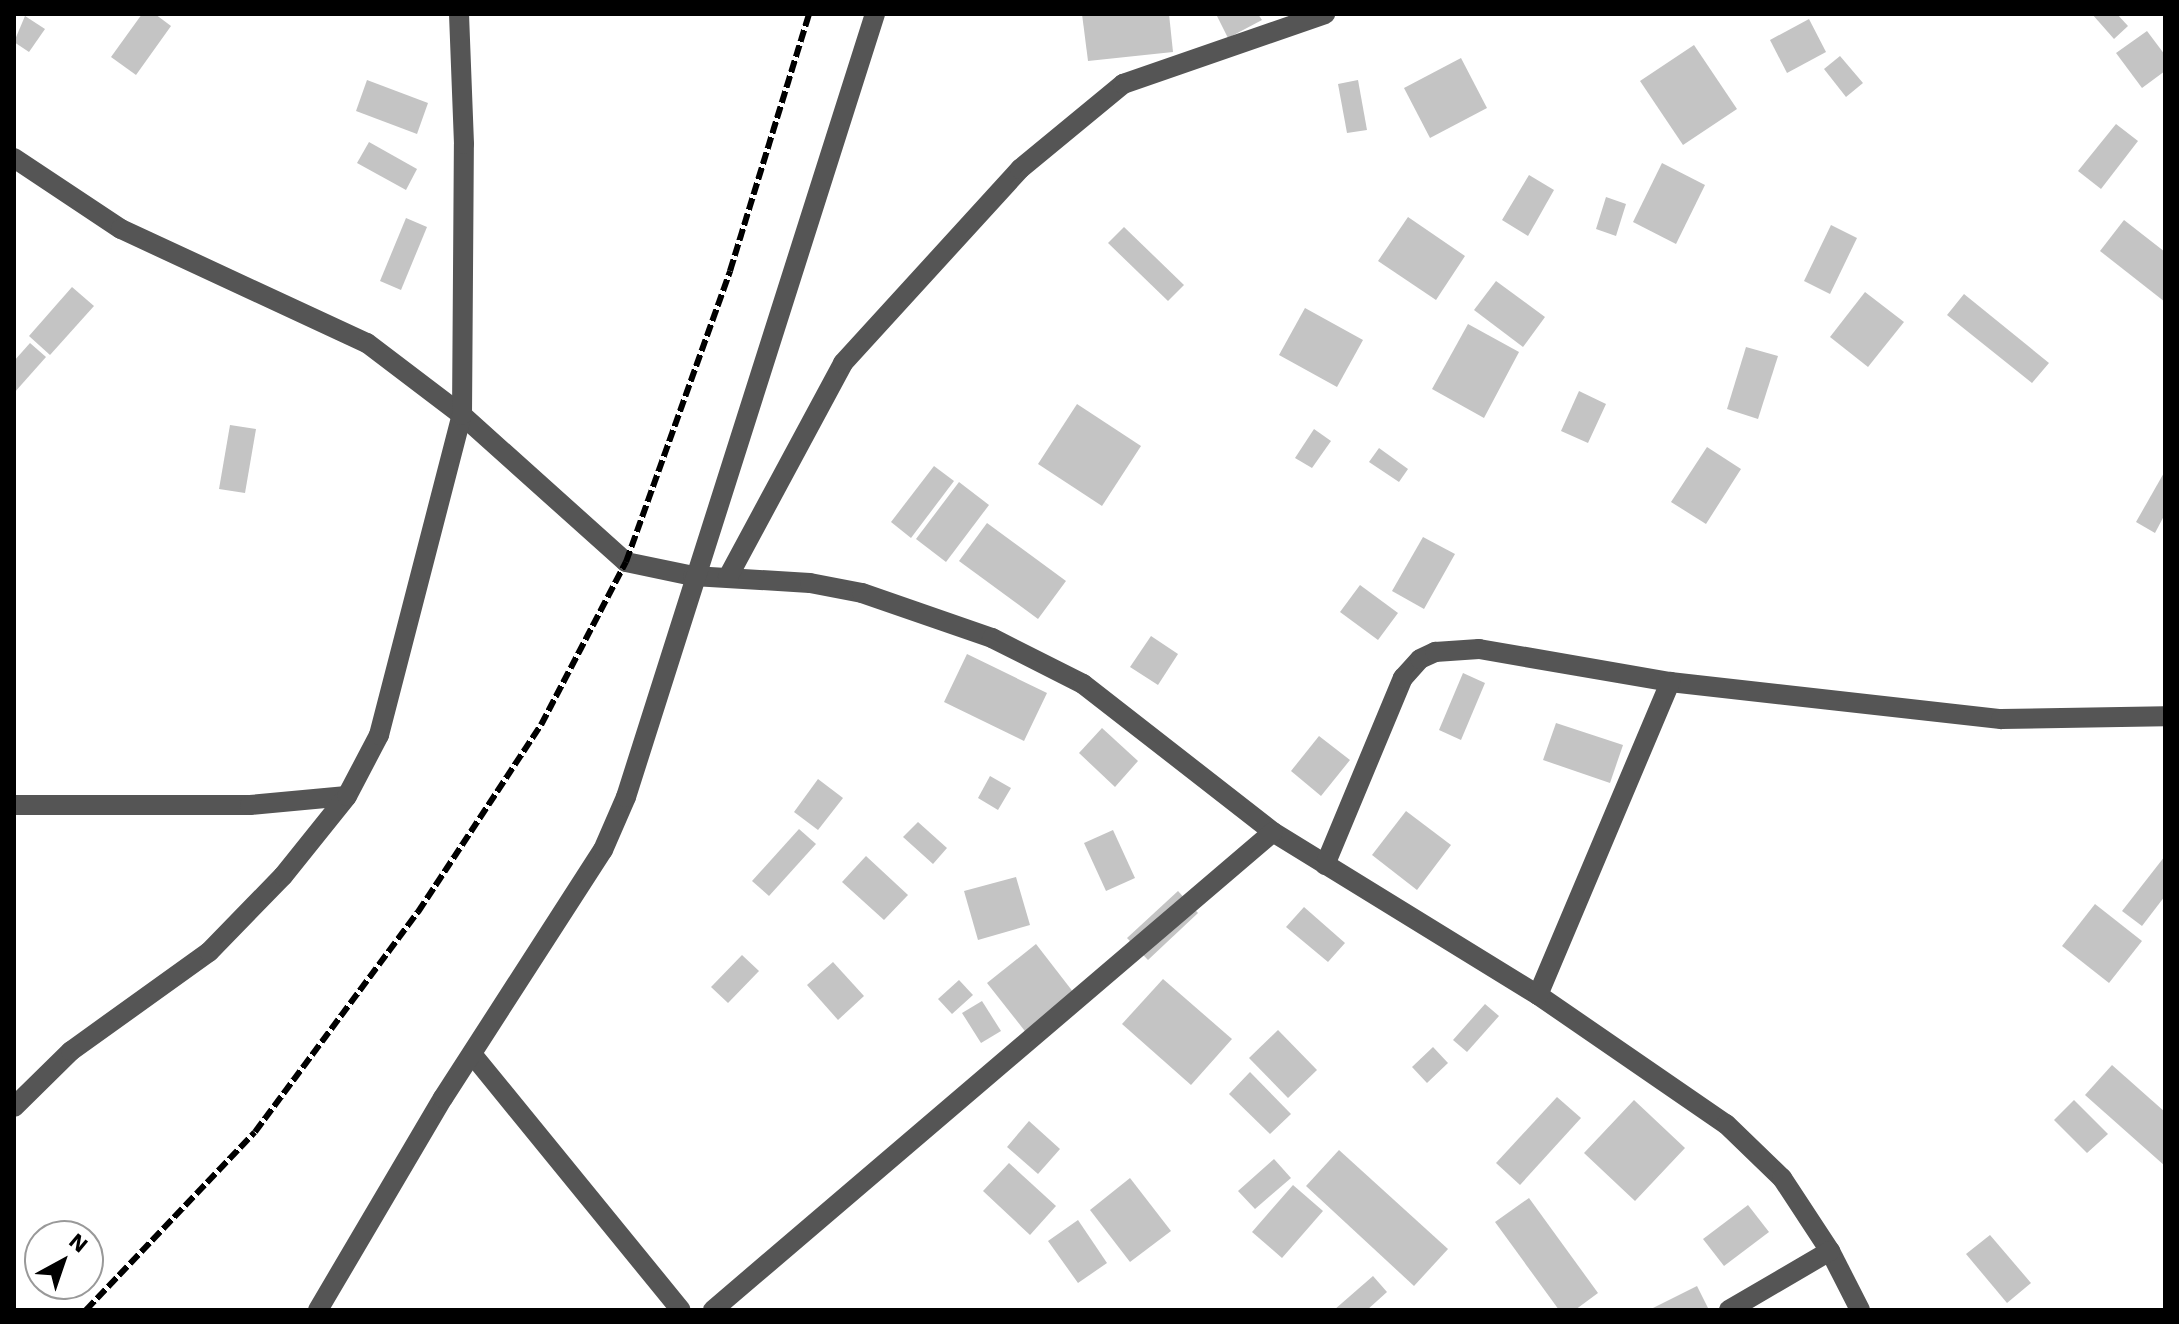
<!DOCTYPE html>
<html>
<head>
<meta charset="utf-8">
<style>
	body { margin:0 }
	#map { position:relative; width:2179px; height:1324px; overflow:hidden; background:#fff; font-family:"Work Sans",sans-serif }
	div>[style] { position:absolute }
	.building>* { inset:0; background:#c4c4c4 }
	.minor>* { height:20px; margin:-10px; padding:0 10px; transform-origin:10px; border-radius:10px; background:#555 }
	.rail>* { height:6px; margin-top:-3px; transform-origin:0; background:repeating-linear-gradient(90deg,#000 0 12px,transparent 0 16px) }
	span { translate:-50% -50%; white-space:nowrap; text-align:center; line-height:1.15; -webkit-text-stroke:6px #fff; paint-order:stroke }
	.frame { position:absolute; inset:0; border:16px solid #000; pointer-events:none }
	.north { position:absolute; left:24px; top:1220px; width:80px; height:80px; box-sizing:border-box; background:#fff; border:2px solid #999; border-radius:50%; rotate:40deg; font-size:22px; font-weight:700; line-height:32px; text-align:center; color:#000 }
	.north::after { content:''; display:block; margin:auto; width:28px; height:36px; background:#000; clip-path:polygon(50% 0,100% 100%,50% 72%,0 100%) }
</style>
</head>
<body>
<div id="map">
	<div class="building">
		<i style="clip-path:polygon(142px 14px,155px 14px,171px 26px,136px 75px,111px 57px)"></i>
		<i style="clip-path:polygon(1082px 14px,1169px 14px,1173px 52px,1088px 61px)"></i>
		<i style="clip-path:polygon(1216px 14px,1258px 14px,1262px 20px,1228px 38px)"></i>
		<i style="clip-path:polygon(2092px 14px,2117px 14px,2128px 26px,2114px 39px)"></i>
		<i style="clip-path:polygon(25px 16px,45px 29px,29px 52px,14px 42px)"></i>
		<i style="clip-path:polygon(1809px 19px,1826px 52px,1787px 73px,1770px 40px)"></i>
		<i style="clip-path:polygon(2147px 31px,2165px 55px,2165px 71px,2142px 88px,2116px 53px)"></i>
		<i style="clip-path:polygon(1694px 45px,1737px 109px,1683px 145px,1640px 81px)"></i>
		<i style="clip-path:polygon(1840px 56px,1863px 83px,1846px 97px,1824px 69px)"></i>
		<i style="clip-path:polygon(1461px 58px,1487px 108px,1430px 138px,1404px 88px)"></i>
		<i style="clip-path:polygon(367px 80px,428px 103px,417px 134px,356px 111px)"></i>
		<i style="clip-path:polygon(1358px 80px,1367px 130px,1347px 133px,1338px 84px)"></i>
		<i style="clip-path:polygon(2116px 124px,2138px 141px,2101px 189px,2078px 171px)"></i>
		<i style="clip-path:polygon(369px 142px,417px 169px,406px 190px,357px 163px)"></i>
		<i style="clip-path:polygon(1662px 163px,1705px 185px,1676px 244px,1633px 222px)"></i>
		<i style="clip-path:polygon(1529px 175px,1554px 190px,1528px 236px,1502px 220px)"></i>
		<i style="clip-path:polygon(1606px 197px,1626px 204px,1616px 236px,1596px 229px)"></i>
		<i style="clip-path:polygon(1408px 217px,1465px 256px,1436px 300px,1378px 261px)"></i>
		<i style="clip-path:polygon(406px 218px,427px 227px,401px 290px,380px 281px)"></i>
		<i style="clip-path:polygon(2124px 220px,2165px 252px,2165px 302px,2100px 251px)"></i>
		<i style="clip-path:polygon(1831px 225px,1857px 238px,1830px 294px,1804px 281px)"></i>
		<i style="clip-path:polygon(1124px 227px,1184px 285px,1168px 301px,1108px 243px)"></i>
		<i style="clip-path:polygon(1496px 281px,1545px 317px,1523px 347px,1474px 310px)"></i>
		<i style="clip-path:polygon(72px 287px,94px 306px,50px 355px,29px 336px)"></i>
		<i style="clip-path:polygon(1865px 292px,1904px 322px,1868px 367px,1830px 337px)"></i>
		<i style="clip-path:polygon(1964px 294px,2049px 363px,2032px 383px,1947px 315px)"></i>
		<i style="clip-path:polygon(1305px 308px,1363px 340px,1337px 387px,1279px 355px)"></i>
		<i style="clip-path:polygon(1468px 324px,1519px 352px,1484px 418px,1432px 389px)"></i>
		<i style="clip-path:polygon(30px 343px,46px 357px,14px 393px,14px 361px)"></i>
		<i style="clip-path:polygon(1746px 347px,1778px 356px,1758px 419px,1727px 409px)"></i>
		<i style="clip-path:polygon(1579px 391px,1606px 404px,1588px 443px,1561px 431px)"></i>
		<i style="clip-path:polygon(1077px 404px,1141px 446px,1102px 506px,1038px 464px)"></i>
		<i style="clip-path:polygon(230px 425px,256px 429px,245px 493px,219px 489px)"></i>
		<i style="clip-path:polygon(1314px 429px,1331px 441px,1312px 468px,1295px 458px)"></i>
		<i style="clip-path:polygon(1707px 447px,1741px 469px,1706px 524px,1671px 502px)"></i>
		<i style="clip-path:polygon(1379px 448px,1408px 469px,1399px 482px,1369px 462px)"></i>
		<i style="clip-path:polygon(934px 466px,954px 481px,911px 538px,891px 522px)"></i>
		<i style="clip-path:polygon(2165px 471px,2165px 514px,2155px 533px,2136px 522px)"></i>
		<i style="clip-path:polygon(959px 482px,989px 505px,946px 562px,916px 539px)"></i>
		<i style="clip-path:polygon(987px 523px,1066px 581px,1038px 619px,959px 561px)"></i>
		<i style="clip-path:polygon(1423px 537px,1455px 554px,1424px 609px,1392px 591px)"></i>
		<i style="clip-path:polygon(1360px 585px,1398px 613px,1378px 640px,1340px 612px)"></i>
		<i style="clip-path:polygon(1151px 636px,1178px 654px,1158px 685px,1130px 667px)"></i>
		<i style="clip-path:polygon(967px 654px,1047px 693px,1024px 741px,944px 702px)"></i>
		<i style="clip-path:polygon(1463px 673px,1485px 683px,1461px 740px,1439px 730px)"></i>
		<i style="clip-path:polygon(1556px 723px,1623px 745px,1610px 783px,1543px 760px)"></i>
		<i style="clip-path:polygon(1102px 728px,1138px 761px,1115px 787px,1079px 753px)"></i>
		<i style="clip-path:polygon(1319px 736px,1350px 760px,1321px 796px,1291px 771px)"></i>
		<i style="clip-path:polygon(990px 776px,1011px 788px,998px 810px,978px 798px)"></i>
		<i style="clip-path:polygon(818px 779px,843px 798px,818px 830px,794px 812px)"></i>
		<i style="clip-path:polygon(1406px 811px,1451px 845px,1417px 890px,1372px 855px)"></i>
		<i style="clip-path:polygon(918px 822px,947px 848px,933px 864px,903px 837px)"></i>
		<i style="clip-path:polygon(799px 829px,816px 844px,769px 896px,752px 881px)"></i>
		<i style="clip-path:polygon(1113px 830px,1135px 878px,1106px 891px,1084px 843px)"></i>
		<i style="clip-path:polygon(866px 856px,908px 895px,884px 920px,842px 882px)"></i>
		<i style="clip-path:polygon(2165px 856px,2165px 896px,2142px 926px,2122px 911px)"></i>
		<i style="clip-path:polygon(1016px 877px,1030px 925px,978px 940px,964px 891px)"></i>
		<i style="clip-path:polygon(1178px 891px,1198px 913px,1148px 960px,1127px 938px)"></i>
		<i style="clip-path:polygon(2095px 904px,2142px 941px,2109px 983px,2062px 946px)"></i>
		<i style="clip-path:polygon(1304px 907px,1345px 943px,1328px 962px,1286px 927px)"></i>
		<i style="clip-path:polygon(1036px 944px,1077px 997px,1028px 1035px,987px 983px)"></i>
		<i style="clip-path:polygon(742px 955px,759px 971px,728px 1003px,711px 987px)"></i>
		<i style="clip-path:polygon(833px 962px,864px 996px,838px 1020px,807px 985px)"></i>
		<i style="clip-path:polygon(1163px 979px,1232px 1039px,1191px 1085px,1122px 1024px)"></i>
		<i style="clip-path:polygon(959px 980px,973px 995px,952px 1014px,938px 999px)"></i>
		<i style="clip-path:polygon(982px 1001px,1001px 1031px,981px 1043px,962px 1013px)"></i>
		<i style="clip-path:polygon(1485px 1004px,1499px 1016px,1467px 1052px,1453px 1040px)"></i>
		<i style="clip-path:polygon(1278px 1030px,1317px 1070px,1288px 1098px,1249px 1058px)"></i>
		<i style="clip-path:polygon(1433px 1047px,1448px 1063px,1427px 1083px,1412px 1067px)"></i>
		<i style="clip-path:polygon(2112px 1065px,2165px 1112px,2165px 1166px,2085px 1095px)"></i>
		<i style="clip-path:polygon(1250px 1072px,1291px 1114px,1270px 1134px,1229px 1094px)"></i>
		<i style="clip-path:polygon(1557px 1097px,1581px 1118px,1520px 1185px,1496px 1163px)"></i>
		<i style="clip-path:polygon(1634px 1100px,1685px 1148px,1635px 1201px,1584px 1153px)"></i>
		<i style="clip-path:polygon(2074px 1100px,2108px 1134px,2087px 1153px,2054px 1120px)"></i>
		<i style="clip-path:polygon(1029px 1121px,1060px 1149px,1038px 1174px,1007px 1147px)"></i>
		<i style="clip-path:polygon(1339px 1150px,1448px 1249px,1414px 1286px,1306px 1186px)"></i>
		<i style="clip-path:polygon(1274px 1159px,1291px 1178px,1255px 1209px,1238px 1191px)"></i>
		<i style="clip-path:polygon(1009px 1163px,1056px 1206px,1030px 1235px,983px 1191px)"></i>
		<i style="clip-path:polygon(1130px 1178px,1171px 1231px,1130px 1262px,1090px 1210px)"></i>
		<i style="clip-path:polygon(1293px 1185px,1323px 1211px,1282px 1258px,1252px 1232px)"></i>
		<i style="clip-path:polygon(1529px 1198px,1598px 1293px,1575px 1310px,1559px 1310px,1495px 1222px)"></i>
		<i style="clip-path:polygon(1748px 1205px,1769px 1232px,1724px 1266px,1703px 1239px)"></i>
		<i style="clip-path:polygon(1078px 1220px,1107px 1263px,1078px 1283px,1048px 1241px)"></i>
		<i style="clip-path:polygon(1990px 1235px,2031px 1283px,2007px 1303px,1966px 1254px)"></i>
		<i style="clip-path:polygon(1373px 1276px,1387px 1292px,1367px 1310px,1334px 1310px)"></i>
		<i style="clip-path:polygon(1697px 1286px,1709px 1310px,1649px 1310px)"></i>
	</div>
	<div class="minor">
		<i style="left:14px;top:158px;width:128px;rotate:33.6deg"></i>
		<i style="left:121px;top:229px;width:271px;rotate:24.9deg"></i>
		<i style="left:367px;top:343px;width:119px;rotate:37.2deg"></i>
		<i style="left:462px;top:415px;width:220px;rotate:41.9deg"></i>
		<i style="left:626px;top:562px;width:68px;rotate:11.8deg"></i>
		<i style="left:693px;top:576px;width:117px;rotate:3.4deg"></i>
		<i style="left:810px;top:583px;width:53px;rotate:10.9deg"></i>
		<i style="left:862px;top:593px;width:138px;rotate:19.1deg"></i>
		<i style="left:992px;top:638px;width:102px;rotate:26.8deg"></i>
		<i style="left:1083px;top:684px;width:241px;rotate:37.9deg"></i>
		<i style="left:1273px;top:832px;width:311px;rotate:31.6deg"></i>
		<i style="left:1538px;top:995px;width:228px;rotate:34.5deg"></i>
		<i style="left:1726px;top:1124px;width:78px;rotate:44deg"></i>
		<i style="left:1782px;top:1178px;width:87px;rotate:56.7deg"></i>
		<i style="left:1830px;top:1251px;width:66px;rotate:63deg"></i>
		<i style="left:728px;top:577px;width:243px;rotate:-61.7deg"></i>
		<i style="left:843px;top:363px;width:263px;rotate:-47.6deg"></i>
		<i style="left:1020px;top:169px;width:134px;rotate:-39.5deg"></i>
		<i style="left:1123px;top:84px;width:214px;rotate:-19.1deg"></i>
		<i style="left:14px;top:805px;width:236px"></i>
		<i style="left:250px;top:805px;width:97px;rotate:-5.3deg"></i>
		<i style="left:1325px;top:865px;width:203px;rotate:-67.4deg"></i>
		<i style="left:1403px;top:678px;width:25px;rotate:-48deg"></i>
		<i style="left:1420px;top:659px;width:17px;rotate:-25deg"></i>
		<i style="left:1435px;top:652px;width:44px;rotate:-3.9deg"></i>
		<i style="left:1479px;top:649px;width:194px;rotate:9.8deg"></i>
		<i style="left:1670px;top:682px;width:333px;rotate:6.4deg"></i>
		<i style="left:2001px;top:719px;width:164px;rotate:-1deg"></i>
		<i style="left:1538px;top:995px;width:340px;rotate:-67.1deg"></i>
		<i style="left:472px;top:1054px;width:330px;rotate:50.8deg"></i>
		<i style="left:14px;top:1107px;width:80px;rotate:-44.5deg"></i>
		<i style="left:71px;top:1051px;width:170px;rotate:-35.7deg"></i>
		<i style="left:209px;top:952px;width:106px;rotate:-45.8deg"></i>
		<i style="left:283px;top:876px;width:102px;rotate:-51.3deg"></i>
		<i style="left:347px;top:796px;width:69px;rotate:-62.3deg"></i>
		<i style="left:379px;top:735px;width:331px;rotate:-75.5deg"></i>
		<i style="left:462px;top:415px;width:271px;rotate:-89.6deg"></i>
		<i style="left:464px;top:144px;width:130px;rotate:-92.2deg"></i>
		<i style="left:318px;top:1310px;width:246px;rotate:-59.5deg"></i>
		<i style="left:443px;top:1098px;width:295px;rotate:-57.2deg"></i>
		<i style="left:603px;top:850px;width:58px;rotate:-66.5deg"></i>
		<i style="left:626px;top:797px;width:822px;rotate:-72.36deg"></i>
		<i style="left:713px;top:1310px;width:736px;rotate:-40.48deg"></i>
		<i style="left:1729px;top:1310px;width:117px;rotate:-30.3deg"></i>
	</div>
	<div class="rail">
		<i style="left:86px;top:1310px;width:245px;rotate:-46.5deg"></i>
		<i style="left:255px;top:1132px;width:274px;rotate:-53.5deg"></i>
		<i style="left:418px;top:912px;width:224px;rotate:-56.7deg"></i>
		<i style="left:541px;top:725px;width:184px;rotate:-62.5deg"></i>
		<i style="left:626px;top:562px;width:309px;rotate:-70.3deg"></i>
		<i style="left:730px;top:271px;width:269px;rotate:-72.9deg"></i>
	</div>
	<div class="frame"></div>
	<div class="north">N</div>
</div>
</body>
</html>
